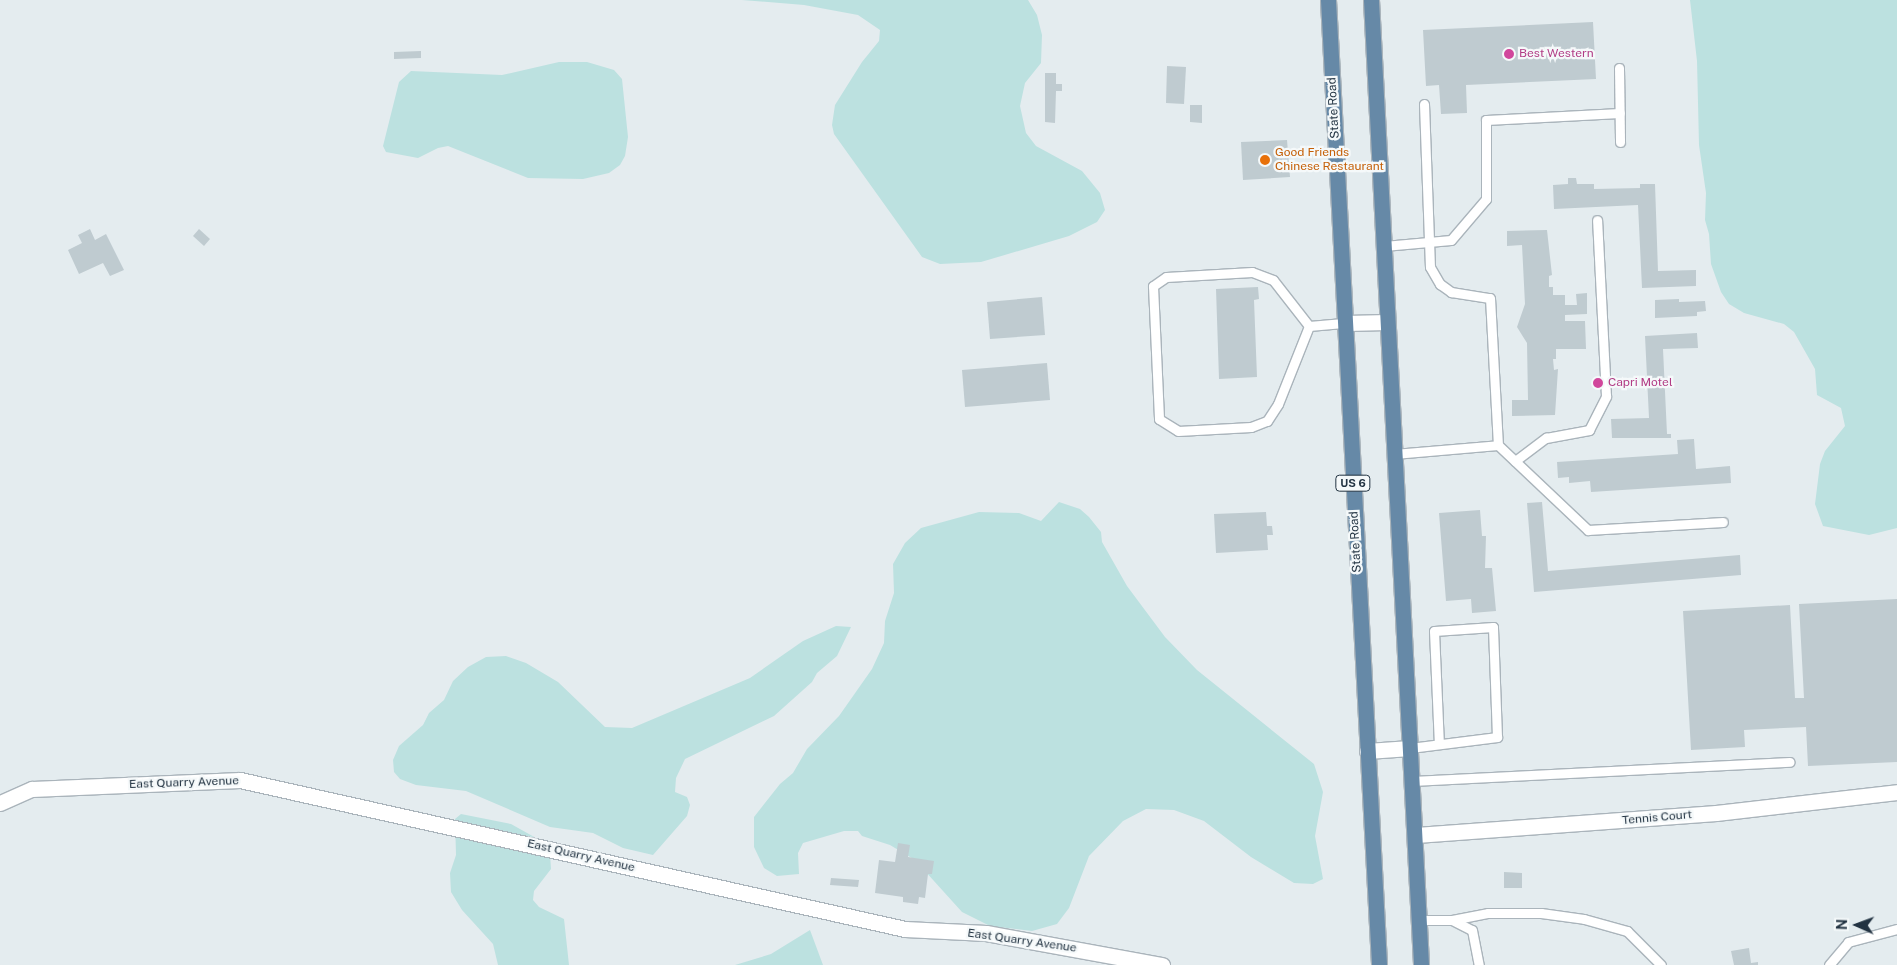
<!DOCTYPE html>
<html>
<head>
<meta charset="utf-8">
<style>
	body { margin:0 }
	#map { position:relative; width:1897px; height:965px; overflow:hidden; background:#e4ecef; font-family:"Public Sans",sans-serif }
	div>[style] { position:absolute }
	.green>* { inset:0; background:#bce1e0 }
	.building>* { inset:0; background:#bfcbd0 }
	.roads { filter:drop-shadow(1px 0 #aab4bb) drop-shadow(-1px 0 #aab4bb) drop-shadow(0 1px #aab4bb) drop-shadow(0 -1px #aab4bb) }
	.lane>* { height:9px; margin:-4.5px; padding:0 4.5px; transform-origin:4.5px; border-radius:4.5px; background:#fff }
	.street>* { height:15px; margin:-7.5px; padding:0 7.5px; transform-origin:7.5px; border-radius:7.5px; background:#fff }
	.primary>* { height:15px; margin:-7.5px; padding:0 7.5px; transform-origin:7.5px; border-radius:7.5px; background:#6689a7 }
	.dots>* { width:14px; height:14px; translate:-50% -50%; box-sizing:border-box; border:2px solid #f5f9fa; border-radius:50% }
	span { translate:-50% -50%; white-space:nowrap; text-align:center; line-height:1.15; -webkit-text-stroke:4.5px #f5f9fa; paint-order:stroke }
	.shield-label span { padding:1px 4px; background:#f5f9fa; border:1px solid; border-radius:4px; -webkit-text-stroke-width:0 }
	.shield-label { font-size:11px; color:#223342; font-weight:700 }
	.hotel-label { font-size:12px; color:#b23c85 }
	.left { translate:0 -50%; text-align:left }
	.street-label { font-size:12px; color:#223342 }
	.food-label { font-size:12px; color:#c56008 }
	.north { position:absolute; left:1832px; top:900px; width:50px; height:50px; -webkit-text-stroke:4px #f5f9fa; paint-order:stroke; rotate:272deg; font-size:14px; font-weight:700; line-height:20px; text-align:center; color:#223342 }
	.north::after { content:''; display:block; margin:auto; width:18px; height:22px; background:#223342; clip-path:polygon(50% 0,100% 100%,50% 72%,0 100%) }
</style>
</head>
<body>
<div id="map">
	<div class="green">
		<i style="clip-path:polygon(742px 0,1028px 0,1037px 15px,1042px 35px,1041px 63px,1025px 83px,1020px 106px,1026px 133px,1036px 146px,1082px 171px,1100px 193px,1105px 210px,1097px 222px,1069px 236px,981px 262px,940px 264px,922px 257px,834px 134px,832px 125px,835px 105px,862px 62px,879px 41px,880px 30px,858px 15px,804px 5px)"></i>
		<i style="clip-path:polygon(1690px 0,1897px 0,1897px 528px,1869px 535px,1823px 526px,1815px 504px,1820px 464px,1825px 451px,1845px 426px,1841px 408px,1817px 395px,1815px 369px,1794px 332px,1784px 324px,1744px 313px,1729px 304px,1721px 292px,1711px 264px,1709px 234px,1705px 220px,1706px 193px,1699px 145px,1697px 61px)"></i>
		<i style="clip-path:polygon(559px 62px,587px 62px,614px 70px,622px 79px,628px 137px,625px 156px,620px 165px,609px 173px,583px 179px,528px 178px,448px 146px,438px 148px,418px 158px,386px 152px,383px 146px,399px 82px,411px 71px,502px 75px)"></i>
		<i style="clip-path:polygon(1059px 502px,1080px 509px,1089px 517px,1101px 532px,1102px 542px,1127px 586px,1165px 637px,1197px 670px,1314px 764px,1323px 792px,1315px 836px,1323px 879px,1313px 884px,1294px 883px,1251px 857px,1204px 821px,1174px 810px,1146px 809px,1123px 821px,1089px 856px,1069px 908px,1057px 924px,1032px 931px,990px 926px,962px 912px,915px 860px,890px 845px,862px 836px,858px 831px,844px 831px,803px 843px,798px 853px,799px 874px,777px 876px,764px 868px,754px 847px,754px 817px,780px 784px,793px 773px,807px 749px,839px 716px,872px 669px,884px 643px,885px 621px,894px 593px,893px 564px,905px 543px,921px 528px,979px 512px,1019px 513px,1041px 521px)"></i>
		<i style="clip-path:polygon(836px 626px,851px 627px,837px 656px,817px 673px,812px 682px,774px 716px,685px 759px,676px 778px,675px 792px,687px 797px,690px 805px,687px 816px,653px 855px,623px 848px,593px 833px,550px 827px,466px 791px,416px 785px,400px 779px,394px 772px,393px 760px,399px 746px,423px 725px,429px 713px,444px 700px,453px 681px,468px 667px,486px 657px,506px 656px,526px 663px,558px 682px,605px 727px,632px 728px,750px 678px,803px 641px)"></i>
		<i style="clip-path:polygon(461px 814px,511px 824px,536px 838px,550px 854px,551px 869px,534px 891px,533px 900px,539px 907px,564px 919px,569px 965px,498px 965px,493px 944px,462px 910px,451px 892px,450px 873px,456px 855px,455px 819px)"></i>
		<i style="clip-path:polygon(810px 930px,823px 965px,735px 965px,771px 954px)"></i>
	</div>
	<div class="building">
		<i style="clip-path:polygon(1593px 22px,1596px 79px,1466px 85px,1467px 113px,1441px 114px,1439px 85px,1426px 86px,1423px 30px)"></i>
		<i style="clip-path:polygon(421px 51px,421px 58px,394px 59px,394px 52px)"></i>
		<i style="clip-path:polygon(1167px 66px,1186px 67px,1184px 104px,1166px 103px)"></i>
		<i style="clip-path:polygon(1045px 73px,1056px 73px,1056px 84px,1062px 84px,1062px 91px,1056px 91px,1055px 123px,1045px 122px)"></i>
		<i style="clip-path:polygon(1190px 105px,1202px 105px,1202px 123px,1190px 122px)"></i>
		<i style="clip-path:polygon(1287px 140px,1290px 177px,1243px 180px,1241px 142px)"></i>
		<i style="clip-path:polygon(1568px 178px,1576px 178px,1577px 184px,1594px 184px,1594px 189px,1640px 188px,1640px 184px,1655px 184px,1658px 271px,1696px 270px,1696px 286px,1642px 288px,1638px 205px,1554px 209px,1553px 185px,1568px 184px)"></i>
		<i style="clip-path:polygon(90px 229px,95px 240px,106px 234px,124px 270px,110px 276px,103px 263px,79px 274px,68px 250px,82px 243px,78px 235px)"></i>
		<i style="clip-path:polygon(199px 229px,210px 239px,204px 246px,193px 236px)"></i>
		<i style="clip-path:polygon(1547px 230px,1552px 275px,1549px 276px,1549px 287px,1553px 287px,1553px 295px,1565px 295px,1565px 305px,1577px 305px,1576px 294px,1587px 293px,1587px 314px,1565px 315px,1565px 321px,1585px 321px,1586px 349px,1556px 349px,1556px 359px,1553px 359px,1554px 370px,1558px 369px,1555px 415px,1512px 416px,1512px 400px,1528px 400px,1527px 343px,1517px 327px,1525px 304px,1522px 245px,1507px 246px,1507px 231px)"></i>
		<i style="clip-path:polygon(1258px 287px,1259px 299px,1254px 300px,1257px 377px,1219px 379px,1216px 289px)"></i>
		<i style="clip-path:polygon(1042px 297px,1045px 335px,990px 339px,987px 302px)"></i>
		<i style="clip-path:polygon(1679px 299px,1679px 302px,1705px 301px,1706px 311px,1697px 312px,1697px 316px,1655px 318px,1655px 300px)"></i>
		<i style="clip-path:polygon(1697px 333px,1698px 348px,1663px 349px,1667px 434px,1671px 434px,1671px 438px,1612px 438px,1611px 419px,1649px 418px,1645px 336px)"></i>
		<i style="clip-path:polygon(1047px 363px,1050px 400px,965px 407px,962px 370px)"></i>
		<i style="clip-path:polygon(1694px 439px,1696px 469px,1730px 466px,1731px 483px,1591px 492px,1590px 481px,1569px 483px,1569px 477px,1558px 478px,1557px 462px,1678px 454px,1677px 440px)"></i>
		<i style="clip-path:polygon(1542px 502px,1548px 571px,1740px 555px,1741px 575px,1534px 592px,1527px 503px)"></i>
		<i style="clip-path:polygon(1480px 510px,1482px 536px,1486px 536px,1485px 568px,1492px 568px,1496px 611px,1472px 613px,1471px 599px,1446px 601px,1439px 513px)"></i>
		<i style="clip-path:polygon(1266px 512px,1267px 526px,1272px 526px,1273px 535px,1267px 535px,1268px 550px,1216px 553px,1214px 514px)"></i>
		<i style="clip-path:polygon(1897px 599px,1897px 762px,1808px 766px,1806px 727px,1744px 730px,1745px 747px,1691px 750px,1683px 611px,1790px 605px,1795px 698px,1804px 698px,1799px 604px)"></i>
		<i style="clip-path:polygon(898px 843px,910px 845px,908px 857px,934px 861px,932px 874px,928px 874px,925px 898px,919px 897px,918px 904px,903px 902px,903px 897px,875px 893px,879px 860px,895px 862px)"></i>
		<i style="clip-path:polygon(1504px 872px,1522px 873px,1522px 888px,1504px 888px)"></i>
		<i style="clip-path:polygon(831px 878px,859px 880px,858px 887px,830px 885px)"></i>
		<i style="clip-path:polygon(1749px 948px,1751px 963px,1758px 962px,1758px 965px,1734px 965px,1731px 951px)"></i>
	</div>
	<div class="roads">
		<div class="lane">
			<i style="left:1619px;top:68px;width:74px;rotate:89.2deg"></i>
			<i style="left:1424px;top:104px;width:163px;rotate:87.9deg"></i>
			<i style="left:1430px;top:267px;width:20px;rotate:60deg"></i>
			<i style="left:1440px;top:284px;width:14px;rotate:36deg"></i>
			<i style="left:1451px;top:292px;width:39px;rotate:9deg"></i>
			<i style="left:1490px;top:298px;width:147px;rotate:86.9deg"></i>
			<i style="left:1384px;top:246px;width:67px;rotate:-5.1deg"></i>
			<i style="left:1451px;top:240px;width:54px;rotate:-49.5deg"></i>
			<i style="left:1486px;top:199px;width:79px;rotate:-90deg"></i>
			<i style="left:1486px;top:120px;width:134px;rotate:-3deg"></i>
			<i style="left:1309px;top:326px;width:58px;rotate:-128deg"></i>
			<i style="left:1273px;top:280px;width:22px;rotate:-159deg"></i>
			<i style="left:1252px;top:272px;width:86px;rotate:176.7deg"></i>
			<i style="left:1166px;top:277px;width:16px;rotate:145deg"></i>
			<i style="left:1153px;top:286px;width:133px;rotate:87.4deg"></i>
			<i style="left:1159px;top:419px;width:22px;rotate:32deg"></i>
			<i style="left:1178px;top:431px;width:73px;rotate:-3.1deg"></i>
			<i style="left:1251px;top:427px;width:17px;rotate:-21deg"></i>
			<i style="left:1267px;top:421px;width:20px;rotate:-57deg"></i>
			<i style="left:1278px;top:404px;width:84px;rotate:-68.3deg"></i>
			<i style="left:1309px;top:326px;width:37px;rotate:-5deg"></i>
			<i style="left:1394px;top:454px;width:104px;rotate:-4.9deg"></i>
			<i style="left:1498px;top:445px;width:124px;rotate:43.4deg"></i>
			<i style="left:1588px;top:530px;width:135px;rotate:-3.4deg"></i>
			<i style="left:1515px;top:461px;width:39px;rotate:-37deg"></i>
			<i style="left:1546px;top:438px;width:44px;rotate:-10.5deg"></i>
			<i style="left:1589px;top:430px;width:38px;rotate:-63deg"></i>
			<i style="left:1606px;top:396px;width:176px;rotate:-92.9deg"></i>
			<i style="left:1410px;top:748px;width:88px;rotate:-7.2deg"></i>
			<i style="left:1497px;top:737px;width:110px;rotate:-92.1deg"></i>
			<i style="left:1493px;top:627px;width:59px;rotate:176.1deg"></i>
			<i style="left:1434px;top:631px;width:113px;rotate:87.5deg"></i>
			<i style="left:1412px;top:781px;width:378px;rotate:-2.9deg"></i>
			<i style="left:1419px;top:920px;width:33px"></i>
			<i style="left:1452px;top:920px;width:22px;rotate:27deg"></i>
			<i style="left:1472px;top:930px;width:36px;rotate:79deg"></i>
			<i style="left:1452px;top:920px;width:37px;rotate:-11deg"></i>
			<i style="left:1488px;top:913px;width:53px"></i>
			<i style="left:1541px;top:913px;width:43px;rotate:7.9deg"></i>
			<i style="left:1584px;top:919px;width:45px;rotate:15.6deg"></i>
			<i style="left:1627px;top:931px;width:48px;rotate:45deg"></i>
			<i style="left:1829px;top:965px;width:30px;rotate:-50deg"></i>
			<i style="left:1848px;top:942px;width:51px;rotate:-14.9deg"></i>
		</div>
		<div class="street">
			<i style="left:1346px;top:323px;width:41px;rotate:-1.4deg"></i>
			<i style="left:1367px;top:751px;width:43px;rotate:-4deg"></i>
			<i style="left:0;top:803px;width:35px;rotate:-24deg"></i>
			<i style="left:32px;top:789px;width:208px;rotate:-2.5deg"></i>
			<i style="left:240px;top:780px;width:681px;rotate:12.63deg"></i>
			<i style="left:905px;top:929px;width:81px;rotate:2.8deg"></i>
			<i style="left:986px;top:933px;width:179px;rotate:10.3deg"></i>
			<i style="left:1416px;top:835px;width:301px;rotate:-4.2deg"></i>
			<i style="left:1716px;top:813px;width:182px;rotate:-6.6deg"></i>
		</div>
		<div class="primary">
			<i style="left:1328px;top:0;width:966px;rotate:86.97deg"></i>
			<i style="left:1371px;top:0;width:966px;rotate:87.03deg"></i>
		</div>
	</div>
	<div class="dots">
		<i style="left:1509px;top:54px;background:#d1479c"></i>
		<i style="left:1265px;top:160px;background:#e8710a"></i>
		<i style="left:1598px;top:383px;background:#d1479c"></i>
	</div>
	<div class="shield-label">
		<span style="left:1353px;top:483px">US 6</span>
	</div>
	<div class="hotel-label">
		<span class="left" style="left:1519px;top:54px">Best Western</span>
		<span class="left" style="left:1608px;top:383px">Capri Motel</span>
	</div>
	<div class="street-label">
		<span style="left:1334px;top:108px;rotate:-93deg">State Road</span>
		<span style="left:1356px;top:542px;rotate:-93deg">State Road</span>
		<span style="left:184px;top:783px;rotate:-2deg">East Quarry Avenue</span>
		<span style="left:1657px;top:818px;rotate:-5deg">Tennis Court</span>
		<span style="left:581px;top:856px;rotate:13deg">East Quarry Avenue</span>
		<span style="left:1022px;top:941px;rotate:8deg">East Quarry Avenue</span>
	</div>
	<div class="food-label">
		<span class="left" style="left:1275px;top:160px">Good Friends<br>Chinese Restaurant</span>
	</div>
	<div class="north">N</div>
</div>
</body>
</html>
